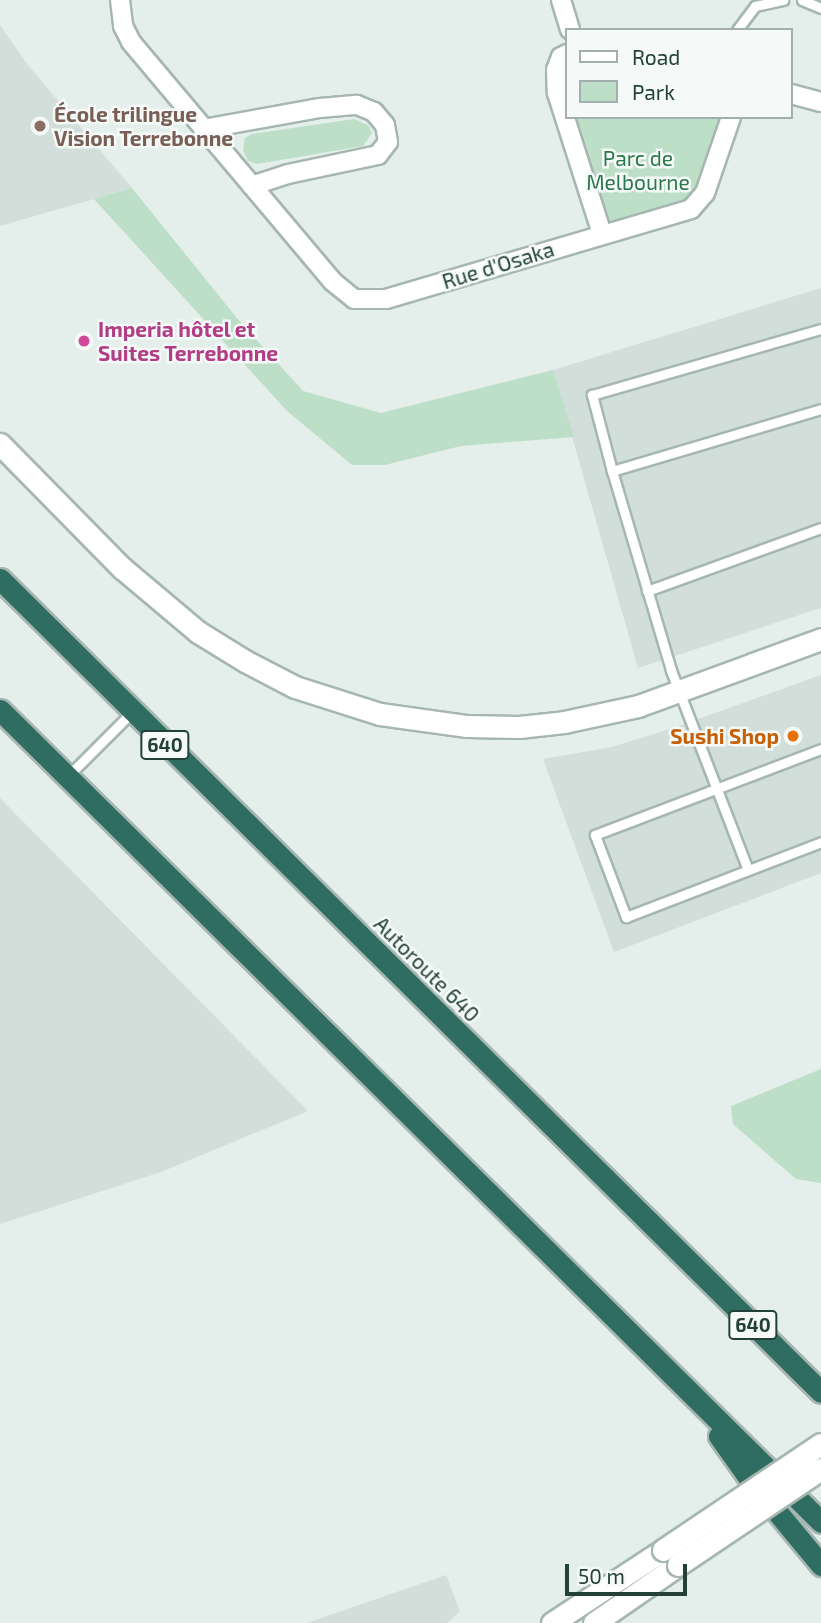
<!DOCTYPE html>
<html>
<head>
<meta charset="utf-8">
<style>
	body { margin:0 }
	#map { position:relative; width:821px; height:1623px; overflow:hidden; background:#e4eeea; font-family:"Exo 2",sans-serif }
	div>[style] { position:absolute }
	.built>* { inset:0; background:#d2ded9 }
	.green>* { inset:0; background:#bddfc7 }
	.roads { filter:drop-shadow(2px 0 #a6b6b1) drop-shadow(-2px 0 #a6b6b1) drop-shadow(0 2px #a6b6b1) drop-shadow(0 -2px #a6b6b1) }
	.service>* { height:9px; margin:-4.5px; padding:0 4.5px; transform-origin:4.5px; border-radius:4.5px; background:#fff }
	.minor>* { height:18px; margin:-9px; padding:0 9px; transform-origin:9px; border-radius:9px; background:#fff }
	.tertiary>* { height:21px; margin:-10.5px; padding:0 10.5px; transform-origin:10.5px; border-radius:10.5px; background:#fff }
	.motorway>* { height:21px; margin:-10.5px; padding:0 10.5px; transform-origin:10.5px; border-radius:10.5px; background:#2f6c62 }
	.bridges { filter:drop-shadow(2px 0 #a6b6b1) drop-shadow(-2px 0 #a6b6b1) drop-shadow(0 2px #a6b6b1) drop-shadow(0 -2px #a6b6b1) }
	.tertiary-bridge>* { height:21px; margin:-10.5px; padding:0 10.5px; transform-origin:10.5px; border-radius:10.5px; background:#fff }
	.dots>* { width:19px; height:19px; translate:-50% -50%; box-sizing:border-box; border:4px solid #f5faf8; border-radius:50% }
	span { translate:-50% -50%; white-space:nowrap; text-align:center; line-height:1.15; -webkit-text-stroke:5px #f5faf8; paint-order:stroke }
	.shield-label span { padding:2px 5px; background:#f5faf8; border:2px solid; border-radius:5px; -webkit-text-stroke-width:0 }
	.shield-label { font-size:19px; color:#234039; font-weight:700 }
	.education-label { font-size:21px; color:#785e54; font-weight:700 }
	.left { translate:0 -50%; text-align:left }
	.park-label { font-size:21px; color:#2d774c }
	.street-label { font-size:21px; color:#234039 }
	.hotel-label { font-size:21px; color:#b23c85; font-weight:700 }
	.food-label { font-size:21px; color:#c56008; font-weight:700 }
	.right { translate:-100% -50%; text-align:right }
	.legend { position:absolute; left:565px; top:28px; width:228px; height:91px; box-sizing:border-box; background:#f5faf8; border:2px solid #a1b0ac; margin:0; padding:9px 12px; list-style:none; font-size:21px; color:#234039 }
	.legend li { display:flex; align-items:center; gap:14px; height:35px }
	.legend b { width:35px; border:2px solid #a1b0ac }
	.scale { position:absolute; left:565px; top:1564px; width:122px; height:32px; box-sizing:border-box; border:4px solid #234039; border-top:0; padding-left:9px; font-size:21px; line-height:24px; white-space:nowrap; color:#234039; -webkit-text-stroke:5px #f5faf8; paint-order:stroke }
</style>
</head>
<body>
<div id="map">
	<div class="built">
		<i style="clip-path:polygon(0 25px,27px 64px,132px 188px,0 226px)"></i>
		<i style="clip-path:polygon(821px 288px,821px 608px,638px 668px,553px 370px)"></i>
		<i style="clip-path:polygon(821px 675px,821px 873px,614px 952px,543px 759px,612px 747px,676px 727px)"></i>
		<i style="clip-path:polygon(0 798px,308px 1111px,161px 1172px,0 1224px)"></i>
		<i style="clip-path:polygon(446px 1575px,460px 1611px,447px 1623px,307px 1623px)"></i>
	</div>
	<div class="green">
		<i style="clip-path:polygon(567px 54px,567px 117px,731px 117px,691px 209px,602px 234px,557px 93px)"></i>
		<i style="clip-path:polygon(354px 119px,368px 125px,372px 133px,363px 146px,257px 164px,248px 161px,243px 150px,245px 138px,252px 134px)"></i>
		<i style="clip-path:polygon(132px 188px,236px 317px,303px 391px,381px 413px,553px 370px,574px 437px,461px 446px,385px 465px,352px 465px,287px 411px,94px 199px)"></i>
		<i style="clip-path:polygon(821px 1069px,821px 1183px,796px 1179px,765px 1152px,733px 1124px,731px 1106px)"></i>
	</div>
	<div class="roads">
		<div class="service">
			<i style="left:802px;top:0;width:21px;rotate:23deg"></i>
			<i style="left:737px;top:30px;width:30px;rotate:-53deg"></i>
			<i style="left:755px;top:6px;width:29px;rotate:-12deg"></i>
			<i style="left:612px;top:471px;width:79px;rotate:-104.7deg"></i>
			<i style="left:592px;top:395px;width:238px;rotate:-16.1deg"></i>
			<i style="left:647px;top:591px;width:185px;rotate:-19.9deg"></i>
			<i style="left:821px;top:749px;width:242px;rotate:159.2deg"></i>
			<i style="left:595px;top:835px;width:88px;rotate:69.3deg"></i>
			<i style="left:626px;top:917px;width:209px;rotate:-21deg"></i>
			<i style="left:67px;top:777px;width:92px;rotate:-45deg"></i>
			<i style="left:748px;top:870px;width:214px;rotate:-111.1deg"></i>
			<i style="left:671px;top:670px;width:208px;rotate:-106.5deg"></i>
			<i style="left:612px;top:471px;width:218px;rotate:-16.5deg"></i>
		</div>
		<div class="minor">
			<i style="left:120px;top:0;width:26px;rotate:83deg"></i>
			<i style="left:123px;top:26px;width:18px;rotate:63deg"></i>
			<i style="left:131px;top:42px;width:312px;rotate:49.9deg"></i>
			<i style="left:332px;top:281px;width:28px;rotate:39deg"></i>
			<i style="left:354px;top:299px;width:32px"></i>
			<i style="left:386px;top:299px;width:318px;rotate:-16.4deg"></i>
			<i style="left:691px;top:209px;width:21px;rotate:-49deg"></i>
			<i style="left:705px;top:193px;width:80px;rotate:-71.1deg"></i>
			<i style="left:561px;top:0;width:31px;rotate:73deg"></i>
			<i style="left:567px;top:54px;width:7px;rotate:153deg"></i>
			<i style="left:561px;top:57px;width:14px;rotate:111deg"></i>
			<i style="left:556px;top:70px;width:23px;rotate:88deg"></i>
			<i style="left:557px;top:93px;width:148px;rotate:72.3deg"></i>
			<i style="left:791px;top:94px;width:31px;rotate:15deg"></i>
			<i style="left:203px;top:129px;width:119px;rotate:-10.2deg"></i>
			<i style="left:320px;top:108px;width:37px;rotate:-5deg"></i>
			<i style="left:357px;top:105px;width:18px;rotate:22deg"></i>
			<i style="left:374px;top:112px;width:17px;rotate:50deg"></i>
			<i style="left:385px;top:125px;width:17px;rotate:80deg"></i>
			<i style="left:388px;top:142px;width:16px;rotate:128deg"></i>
			<i style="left:378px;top:155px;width:92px;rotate:168.1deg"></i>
			<i style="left:288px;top:174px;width:38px;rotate:162deg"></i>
		</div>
		<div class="tertiary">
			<i style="left:0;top:444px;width:174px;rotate:45.5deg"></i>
			<i style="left:122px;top:568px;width:99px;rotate:40.1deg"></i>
			<i style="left:198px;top:632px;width:55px;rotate:31.7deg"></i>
			<i style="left:245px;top:661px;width:56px;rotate:27.5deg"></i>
			<i style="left:295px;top:687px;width:89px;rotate:17.6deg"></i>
			<i style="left:380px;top:714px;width:88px;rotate:7.9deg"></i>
			<i style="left:467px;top:726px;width:52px;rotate:1.1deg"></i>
			<i style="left:519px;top:727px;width:45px;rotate:-6.3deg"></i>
			<i style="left:564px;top:722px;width:76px;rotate:-12.2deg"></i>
			<i style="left:638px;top:706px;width:195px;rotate:-20.1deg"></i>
			<i style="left:552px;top:1623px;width:133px;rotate:-33.3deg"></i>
			<i style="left:594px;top:1623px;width:102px;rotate:-34.6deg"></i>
		</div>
		<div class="motorway">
			<i style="left:0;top:579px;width:1155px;rotate:44.72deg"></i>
			<i style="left:0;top:710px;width:1155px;rotate:44.68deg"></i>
			<i style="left:719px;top:1436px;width:52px;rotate:54.5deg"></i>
			<i style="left:749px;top:1478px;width:113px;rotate:50.4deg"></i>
		</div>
	</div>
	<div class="bridges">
		<div class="tertiary-bridge">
			<i style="left:663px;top:1550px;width:190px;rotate:-33.9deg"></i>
			<i style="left:678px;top:1565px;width:172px;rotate:-33.9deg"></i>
		</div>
	</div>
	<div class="dots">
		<i style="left:40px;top:126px;background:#8d6e63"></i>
		<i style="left:84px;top:341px;background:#d1479c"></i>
		<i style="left:793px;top:736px;background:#e8710a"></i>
	</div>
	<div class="shield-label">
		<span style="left:165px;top:745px">640</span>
		<span style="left:753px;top:1325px">640</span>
	</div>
	<div class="education-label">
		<span class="left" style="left:54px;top:126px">École trilingue<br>Vision Terrebonne</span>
	</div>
	<div class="park-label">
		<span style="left:638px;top:170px">Parc de<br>Melbourne</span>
	</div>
	<div class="street-label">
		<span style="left:498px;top:265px;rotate:-17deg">Rue d'Osaka</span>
		<span style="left:427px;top:969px;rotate:45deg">Autoroute 640</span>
	</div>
	<div class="hotel-label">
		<span class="left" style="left:98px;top:341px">Imperia hôtel et<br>Suites Terrebonne</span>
	</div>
	<div class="food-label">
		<span class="right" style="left:779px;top:736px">Sushi Shop</span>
	</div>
	<ul class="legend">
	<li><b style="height:9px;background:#fff"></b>Road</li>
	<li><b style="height:19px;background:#bddfc7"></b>Park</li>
	</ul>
	<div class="scale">50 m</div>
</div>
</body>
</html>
